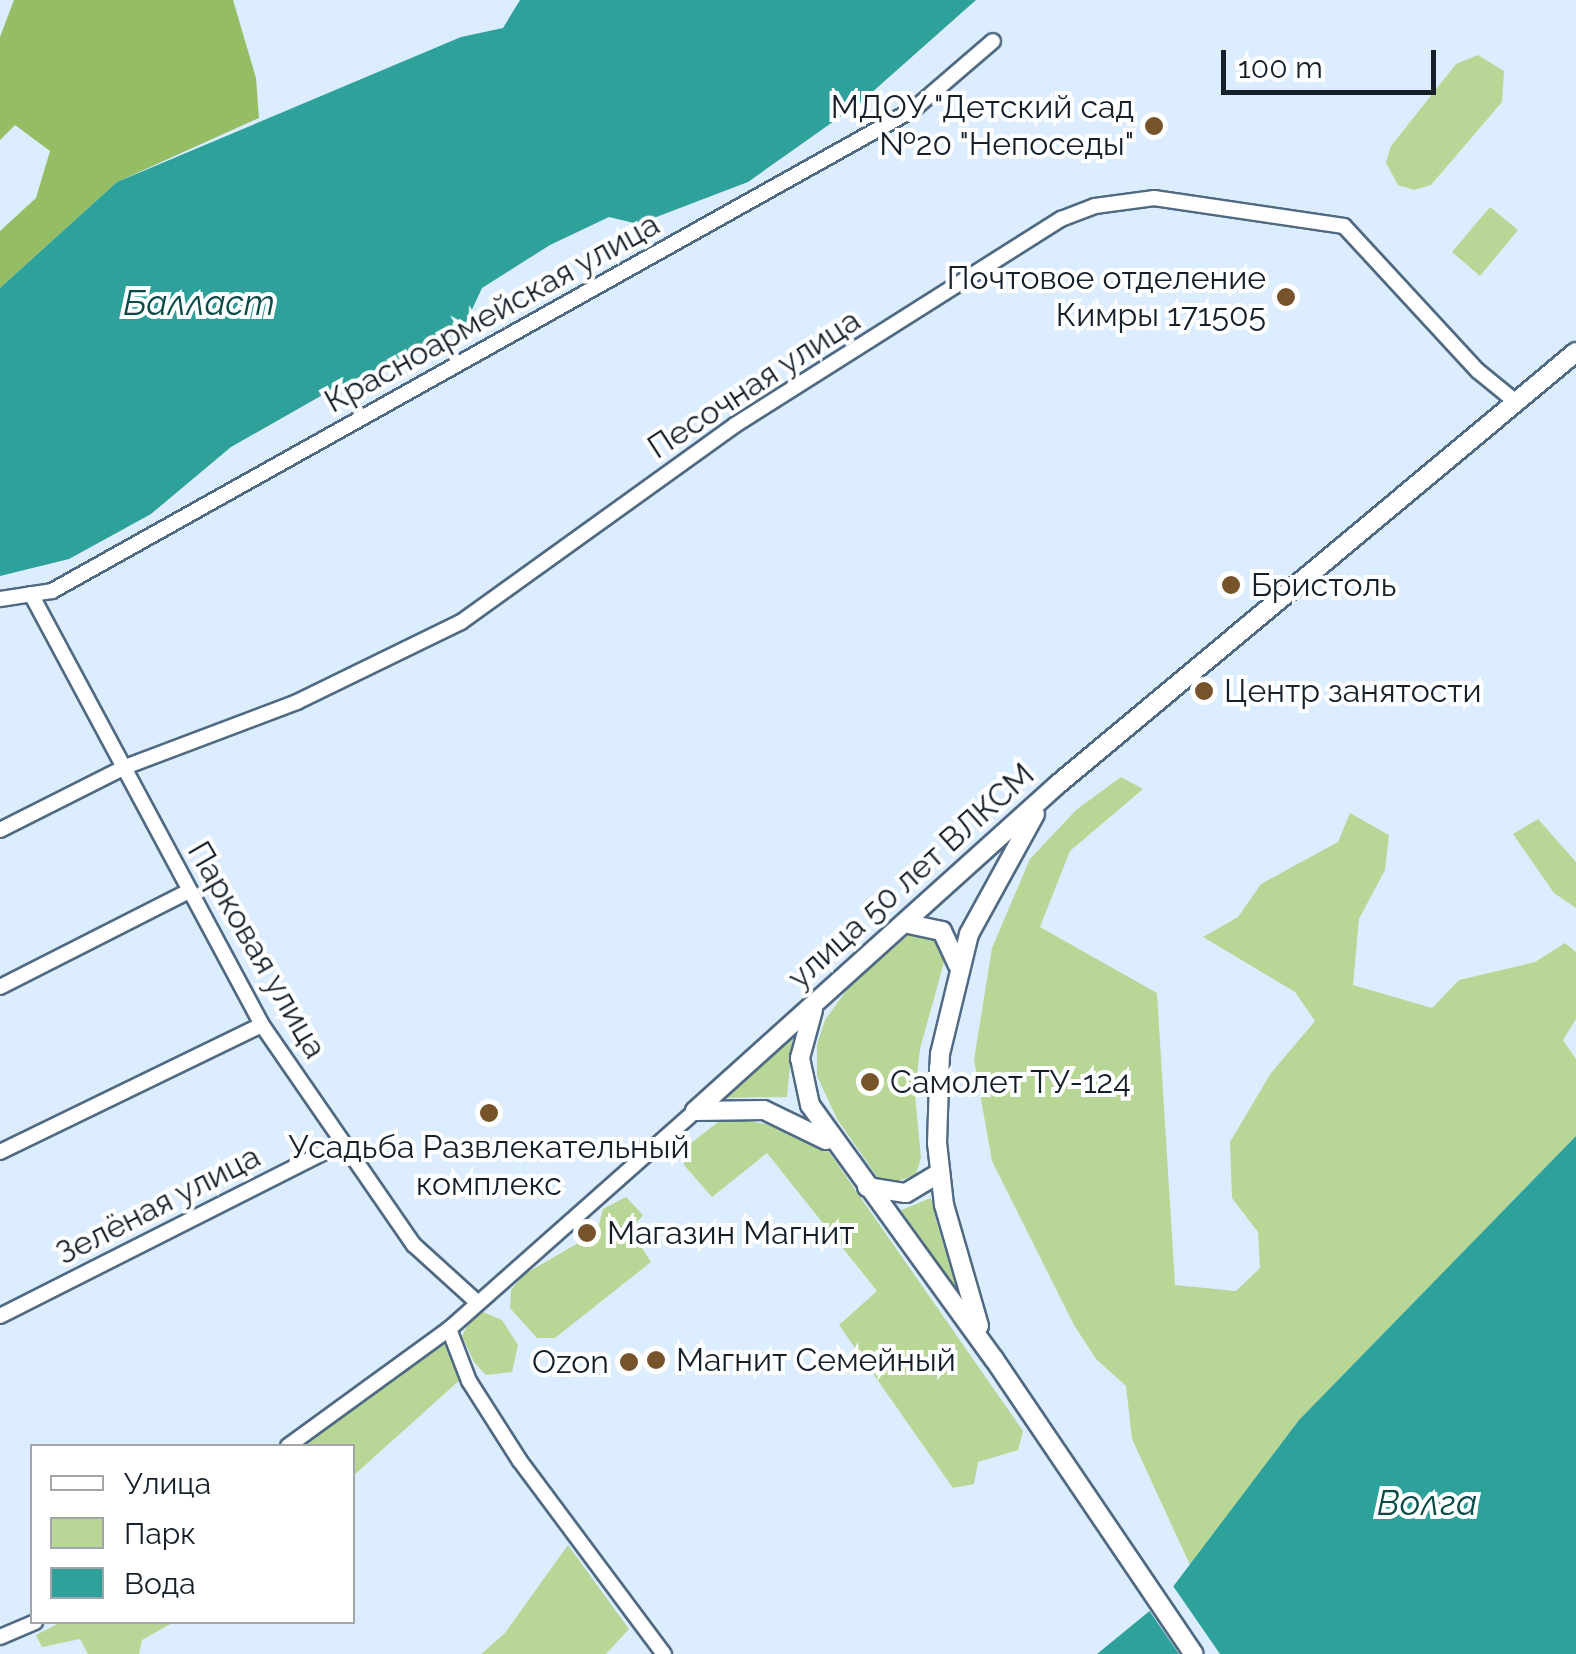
<!DOCTYPE html>
<html>
<head>
<meta charset="utf-8">
<style>
	body { margin:0 }
	#map { position:relative; width:1576px; height:1654px; overflow:hidden; background:#dcedff; font-family:Raleway,sans-serif }
	div>[style] { position:absolute }
	.green>* { inset:0; background:#b8d797 }
	.forest>* { inset:0; background:#94bd64 }
	.water>* { inset:0; background:#2da19a }
	.pier>* { inset:0; background:#dcedff }
	.roads { filter:drop-shadow(2px 0 #506a83) drop-shadow(-2px 0 #506a83) drop-shadow(0 2px #506a83) drop-shadow(0 -2px #506a83) }
	.street>* { height:14px; margin:-7px; padding:0 7px; transform-origin:7px; border-radius:7px; background:#fff }
	.secondary>* { height:18px; margin:-9px; padding:0 9px; transform-origin:9px; border-radius:9px; background:#fff }
	.dots>* { width:28px; height:28px; translate:-50% -50%; box-sizing:border-box; border:5px solid #fff; border-radius:50% }
	span { translate:-50% -50%; white-space:nowrap; text-align:center; line-height:1.15; -webkit-text-stroke:8px #fff; paint-order:stroke }
	.poi-label { font-size:32px; color:#15202a }
	.right { translate:-100% -50%; text-align:right }
	.left { translate:0 -50%; text-align:left }
	.street-label { font-size:32px; color:#15202a }
	.water-label { font-size:35px; color:#074b47; font-style:italic }
	.legend { position:absolute; left:30px; top:1444px; width:325px; height:180px; box-sizing:border-box; background:#fff; border:2px solid #a1a6aa; margin:0; padding:12px 18px; list-style:none; font-size:30px; color:#15202a }
	.legend li { display:flex; align-items:center; gap:20px; height:50px }
	.legend b { width:50px; border:2px solid #a1a6aa }
	.scale { position:absolute; left:1221px; top:50px; width:215px; height:45px; box-sizing:border-box; border:5px solid #15202a; border-top:0; padding-left:12px; font-size:30px; line-height:35px; white-space:nowrap; color:#15202a; -webkit-text-stroke:8px #fff; paint-order:stroke }
</style>
</head>
<body>
<div id="map">
	<div class="green">
		<i style="clip-path:polygon(1478px 55px,1504px 71px,1502px 102px,1431px 185px,1414px 190px,1398px 185px,1386px 163px,1391px 146px,1456px 64px)"></i>
		<i style="clip-path:polygon(1490px 207px,1518px 230px,1480px 276px,1452px 252px)"></i>
		<i style="clip-path:polygon(1121px 777px,1143px 789px,1070px 851px,1040px 927px,1157px 993px,1175px 1285px,1236px 1291px,1260px 1268px,1258px 1232px,1232px 1198px,1230px 1142px,1271px 1073px,1315px 1021px,1295px 992px,1203px 937px,1238px 917px,1261px 884px,1338px 842px,1350px 813px,1389px 835px,1385px 870px,1359px 919px,1353px 985px,1432px 1008px,1459px 980px,1535px 962px,1565px 943px,1576px 952px,1576px 1019px,1563px 1040px,1576px 1059px,1576px 1136px,1299px 1420px,1190px 1565px,1132px 1439px,1126px 1386px,1096px 1359px,1074px 1325px,992px 1161px,974px 1060px,992px 948px,1030px 859px,1076px 810px)"></i>
		<i style="clip-path:polygon(1538px 819px,1576px 862px,1576px 908px,1554px 893px,1513px 834px)"></i>
		<i style="clip-path:polygon(913px 931px,941px 940px,946px 955px,920px 1049px,915px 1094px,921px 1158px,916px 1174px,892px 1184px,878px 1178px,837px 1119px,817px 1076px,817px 1044px,825px 1020px,848px 988px)"></i>
		<i style="clip-path:polygon(793px 1034px,787px 1097px,721px 1098px)"></i>
		<i style="clip-path:polygon(740px 1119px,780px 1127px,829px 1152px,1023px 1431px,1018px 1450px,978px 1462px,974px 1484px,953px 1488px,839px 1325px,877px 1291px,767px 1153px,712px 1197px,684px 1165px,686px 1147px,718px 1122px)"></i>
		<i style="clip-path:polygon(626px 1197px,643px 1215px,631px 1230px,651px 1262px,555px 1338px,537px 1338px,510px 1308px,511px 1290px,523px 1275px,597px 1232px,603px 1209px)"></i>
		<i style="clip-path:polygon(931px 1198px,937px 1223px,958px 1293px,901px 1210px)"></i>
		<i style="clip-path:polygon(476px 1309px,502px 1320px,518px 1345px,512px 1372px,486px 1375px,474px 1362px,462px 1336px)"></i>
		<i style="clip-path:polygon(446px 1339px,462px 1378px,353px 1476px,352px 1446px,304px 1446px)"></i>
		<i style="clip-path:polygon(568px 1545px,629px 1629px,606px 1654px,481px 1654px,505px 1633px)"></i>
		<i style="clip-path:polygon(61px 1622px,174px 1622px,142px 1640px,139px 1654px,88px 1654px,80px 1639px,42px 1647px,36px 1635px)"></i>
	</div>
	<div class="forest">
		<i style="clip-path:polygon(14px 0,233px 0,256px 78px,259px 118px,117px 182px,0 288px,0 231px,36px 198px,50px 151px,15px 125px,0 140px,0 37px)"></i>
	</div>
	<div class="water">
		<i style="clip-path:polygon(520px 0,976px 0,861px 102px,748px 182px,638px 224px,609px 217px,550px 245px,482px 288px,462px 331px,333px 389px,231px 447px,151px 514px,69px 559px,0 576px,0 288px,117px 182px,461px 37px,503px 28px)"></i>
		<i style="clip-path:polygon(1576px 1136px,1576px 1654px,1097px 1654px,1163px 1600px,1299px 1420px)"></i>
	</div>
	<div class="pier">
		<i style="clip-path:polygon(1171px 1583px,1220px 1654px,1179px 1654px,1146px 1606px)"></i>
	</div>
	<div class="roads">
		<div class="street">
			<i style="left:31px;top:594px;width:489px;rotate:61.8deg"></i>
			<i style="left:262px;top:1025px;width:267px;rotate:55.4deg"></i>
			<i style="left:414px;top:1245px;width:86px;rotate:42.2deg"></i>
			<i style="left:0;top:599px;width:53px;rotate:-8.7deg"></i>
			<i style="left:52px;top:591px;width:988px;rotate:-29.21deg"></i>
			<i style="left:914px;top:109px;width:104px;rotate:-40.7deg"></i>
			<i style="left:0;top:830px;width:140px;rotate:-26.7deg"></i>
			<i style="left:125px;top:767px;width:184px;rotate:-20.7deg"></i>
			<i style="left:297px;top:702px;width:182px;rotate:-26deg"></i>
			<i style="left:461px;top:622px;width:337px;rotate:-35.7deg"></i>
			<i style="left:735px;top:425px;width:386px;rotate:-32.3deg"></i>
			<i style="left:1061px;top:219px;width:36px;rotate:-21deg"></i>
			<i style="left:1095px;top:206px;width:60px;rotate:-7.7deg"></i>
			<i style="left:1154px;top:198px;width:192px;rotate:8.4deg"></i>
			<i style="left:1344px;top:226px;width:197px;rotate:47.3deg"></i>
			<i style="left:1478px;top:371px;width:49px;rotate:39.2deg"></i>
			<i style="left:0;top:987px;width:212px;rotate:-26.9deg"></i>
			<i style="left:0;top:1152px;width:291px;rotate:-25.9deg"></i>
			<i style="left:0;top:1316px;width:382px;rotate:-26.8deg"></i>
			<i style="left:449px;top:1329px;width:56px;rotate:69deg"></i>
			<i style="left:469px;top:1381px;width:95px;rotate:57.5deg"></i>
			<i style="left:520px;top:1461px;width:241px;rotate:53.3deg"></i>
			<i style="left:288px;top:1446px;width:199px;rotate:-36deg"></i>
			<i style="left:449px;top:1329px;width:329px;rotate:-41.5deg"></i>
			<i style="left:0;top:1637px;width:38px;rotate:-23deg"></i>
		</div>
		<div class="secondary">
			<i style="left:904px;top:923px;width:39px;rotate:12deg"></i>
			<i style="left:942px;top:931px;width:38px;rotate:65deg"></i>
			<i style="left:813px;top:1010px;width:50px;rotate:105.2deg"></i>
			<i style="left:800px;top:1058px;width:48px;rotate:78deg"></i>
			<i style="left:810px;top:1105px;width:314px;rotate:54.1deg"></i>
			<i style="left:994px;top:1359px;width:356px;rotate:55.9deg"></i>
			<i style="left:695px;top:1111px;width:487px;rotate:-42deg"></i>
			<i style="left:1057px;top:785px;width:676px;rotate:-39.84deg"></i>
			<i style="left:695px;top:1111px;width:69px;rotate:-0.8deg"></i>
			<i style="left:764px;top:1110px;width:69px;rotate:25.8deg"></i>
			<i style="left:867px;top:1187px;width:39px;rotate:9deg"></i>
			<i style="left:906px;top:1193px;width:39px;rotate:-31deg"></i>
			<i style="left:979px;top:1326px;width:126px;rotate:-106.1deg"></i>
			<i style="left:944px;top:1205px;width:62px;rotate:-96.4deg"></i>
			<i style="left:937px;top:1143px;width:89px;rotate:-88.1deg"></i>
			<i style="left:940px;top:1054px;width:123px;rotate:-76.4deg"></i>
			<i style="left:969px;top:934px;width:137px;rotate:-61.2deg"></i>
		</div>
	</div>
	<div class="dots">
		<i style="left:1154px;top:126px;background:#76532b"></i>
		<i style="left:1286px;top:297px;background:#76532b"></i>
		<i style="left:1231px;top:585px;background:#76532b"></i>
		<i style="left:1204px;top:691px;background:#76532b"></i>
		<i style="left:870px;top:1082px;background:#76532b"></i>
		<i style="left:489px;top:1113px;background:#76532b"></i>
		<i style="left:587px;top:1233px;background:#76532b"></i>
		<i style="left:656px;top:1360px;background:#76532b"></i>
		<i style="left:629px;top:1362px;background:#76532b"></i>
	</div>
	<div class="poi-label">
		<span class="right" style="left:1134px;top:126px">МДОУ "Детский сад<br>№20 "Непоседы"</span>
		<span class="right" style="left:1266px;top:297px">Почтовое отделение<br>Кимры 171505</span>
		<span class="left" style="left:1251px;top:585px">Бристоль</span>
		<span class="left" style="left:1224px;top:691px">Центр занятости</span>
		<span class="left" style="left:890px;top:1082px">Самолет ТУ-124</span>
		<span style="left:489px;top:1166px">Усадьба Развлекательный<br>комплекс</span>
		<span class="left" style="left:607px;top:1233px">Магазин Магнит</span>
		<span class="left" style="left:676px;top:1360px">Магнит Семейный</span>
		<span class="right" style="left:609px;top:1362px">Ozon</span>
	</div>
	<div class="street-label">
		<span style="left:492px;top:313px;rotate:-29deg">Красноармейская улица</span>
		<span style="left:754px;top:384px;rotate:-33deg">Песочная улица</span>
		<span style="left:911px;top:876px;rotate:-42deg">улица 50 лет ВЛКСМ</span>
		<span style="left:257px;top:950px;rotate:60deg">Парковая улица</span>
		<span style="left:158px;top:1205px;rotate:-27deg">Зелёная улица</span>
	</div>
	<div class="water-label">
		<span style="left:199px;top:303px">Балласт</span>
		<span style="left:1427px;top:1503px">Волга</span>
	</div>
	<ul class="legend">
	<li><b style="height:12px;background:#fff"></b>Улица</li>
	<li><b style="height:28px;background:#b8d797"></b>Парк</li>
	<li><b style="height:28px;background:#2da19a"></b>Вода</li>
	</ul>
	<div class="scale">100 m</div>
</div>
</body>
</html>
